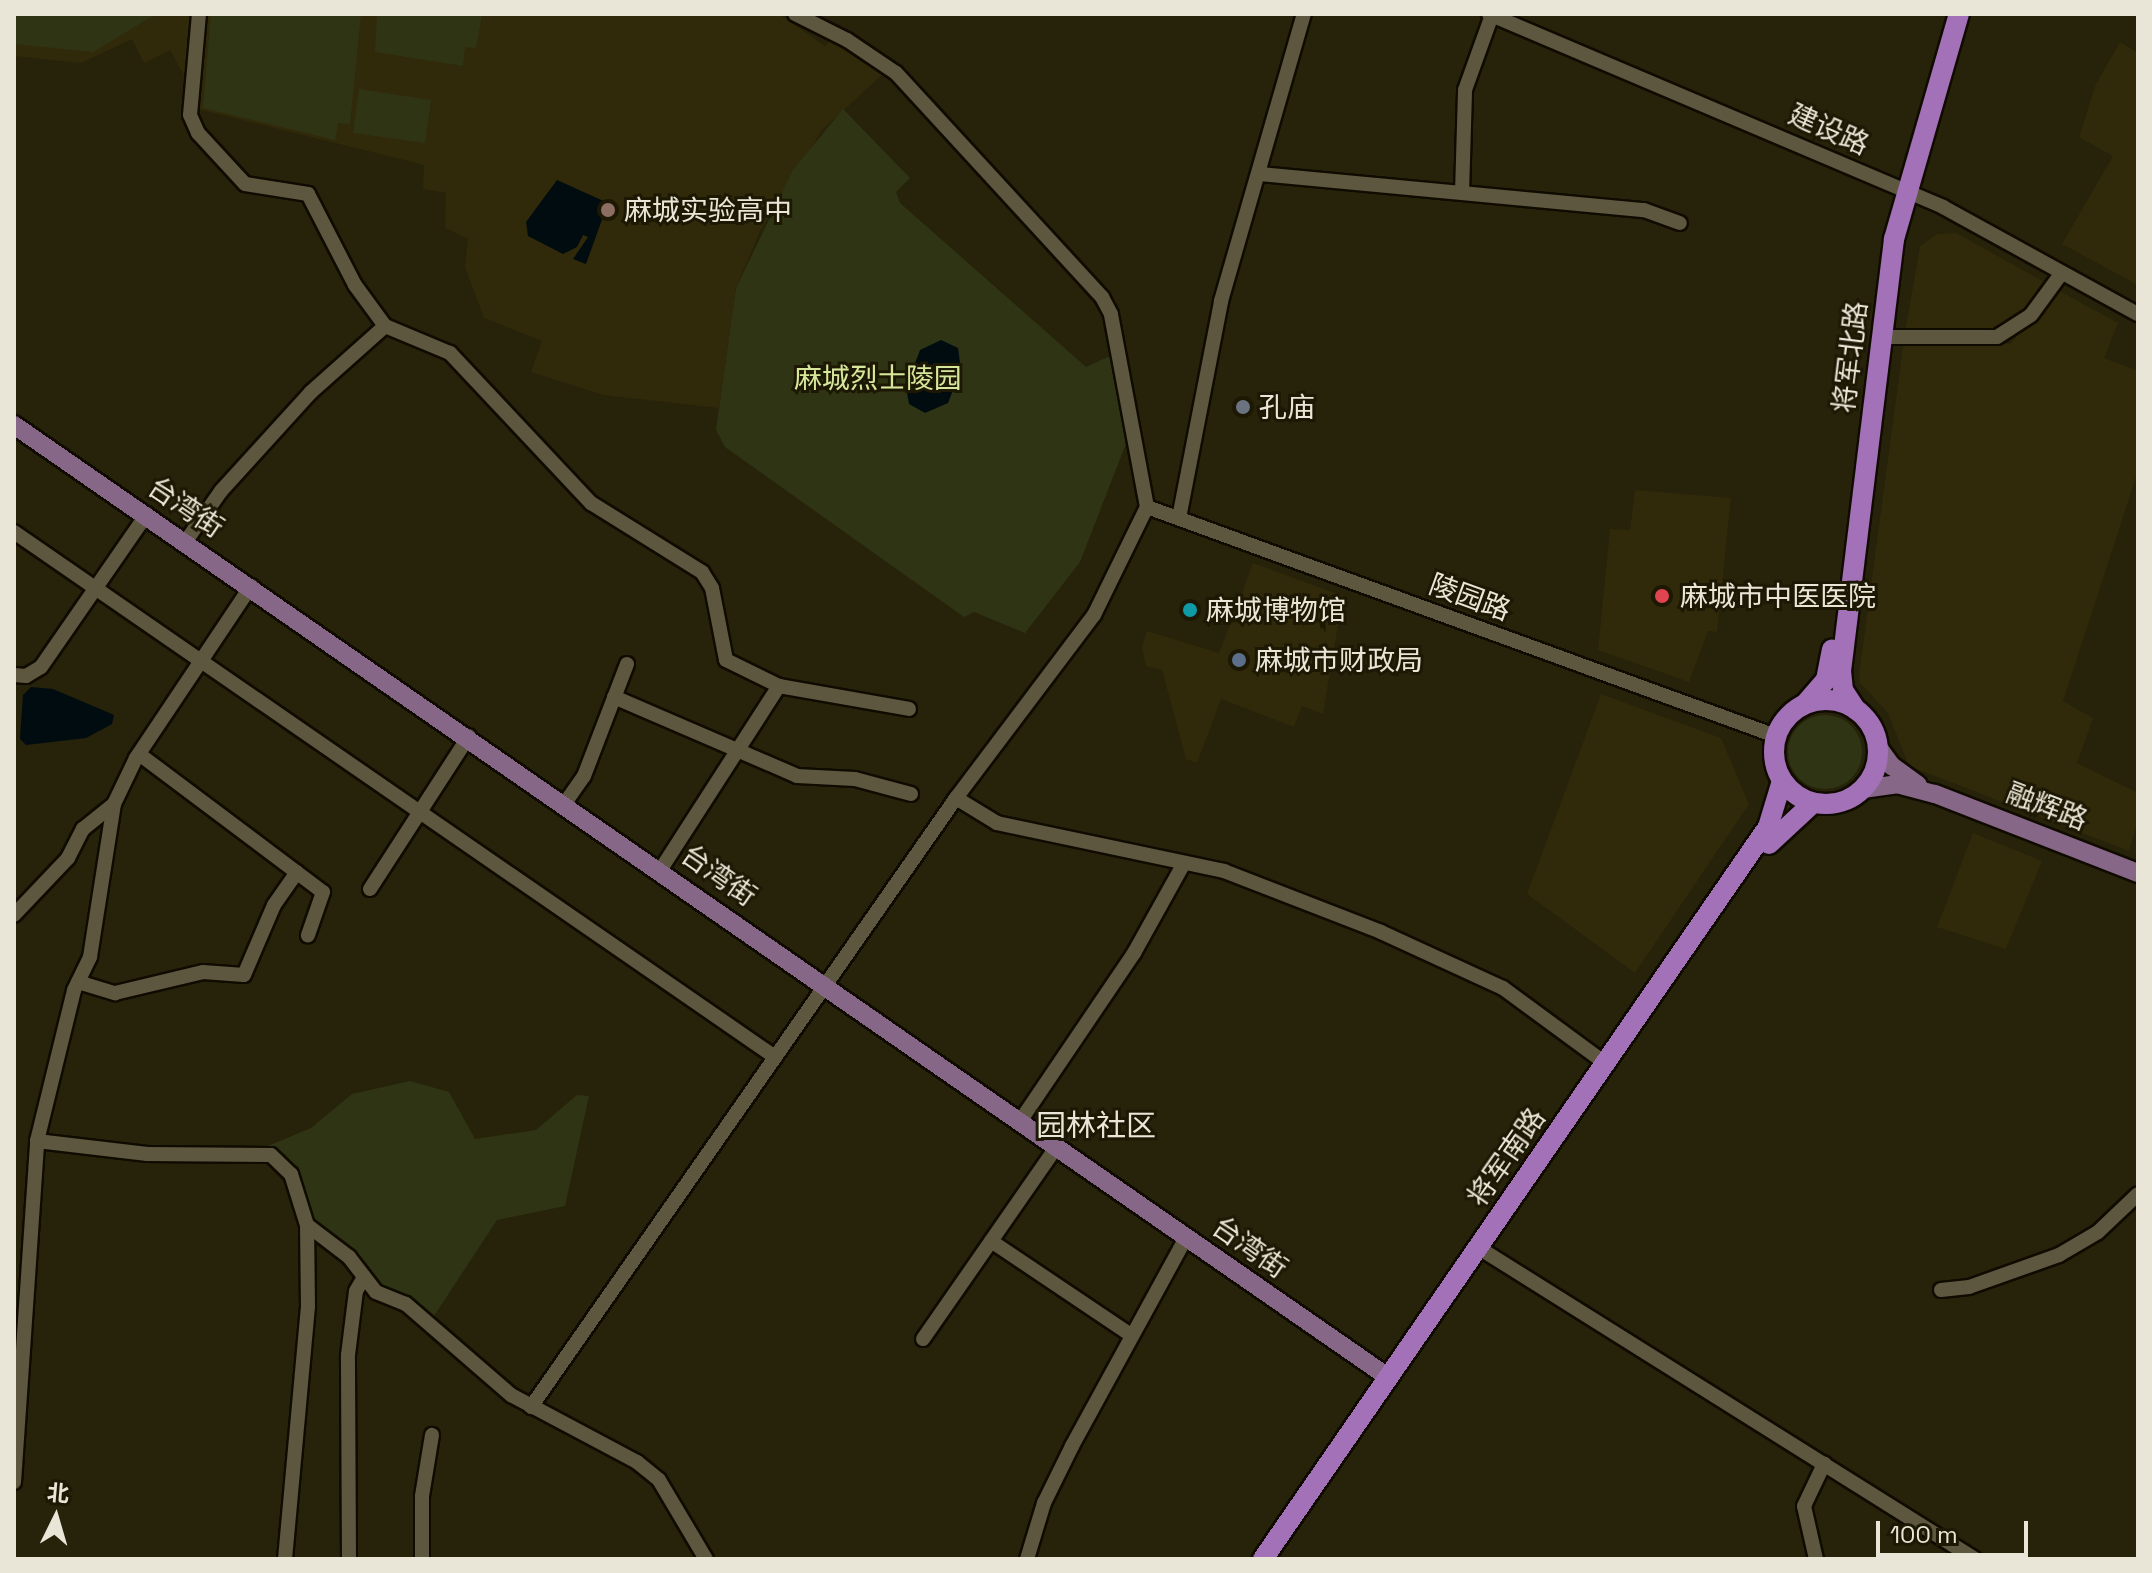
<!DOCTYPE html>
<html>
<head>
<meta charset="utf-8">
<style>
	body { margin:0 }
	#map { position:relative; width:2152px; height:1573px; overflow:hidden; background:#27220a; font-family:"Space Grotesk","Noto Sans SC",sans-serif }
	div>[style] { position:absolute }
	.built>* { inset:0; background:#30290a }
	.green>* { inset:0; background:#2f3514 }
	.round { border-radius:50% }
	.water>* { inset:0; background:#000c10 }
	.roads { filter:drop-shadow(2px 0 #100b00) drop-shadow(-2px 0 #100b00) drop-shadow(0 2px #100b00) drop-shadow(0 -2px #100b00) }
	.minor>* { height:14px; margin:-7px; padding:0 7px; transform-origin:7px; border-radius:7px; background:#5c573e }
	.major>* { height:18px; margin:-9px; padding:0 9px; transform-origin:9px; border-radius:9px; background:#876787 }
	.highway>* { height:20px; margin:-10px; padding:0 10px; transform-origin:10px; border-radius:10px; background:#a371b7 }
	.highway>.ring { margin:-10px; padding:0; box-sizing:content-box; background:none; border:20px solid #a371b7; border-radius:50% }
	.dots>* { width:22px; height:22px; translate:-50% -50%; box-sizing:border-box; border:4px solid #1d1803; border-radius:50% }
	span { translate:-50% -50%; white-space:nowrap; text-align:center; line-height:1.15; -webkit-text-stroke:6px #1d1803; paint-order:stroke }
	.street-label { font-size:28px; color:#e9e6d8 }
	.poi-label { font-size:28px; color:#e9e6d8 }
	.left { translate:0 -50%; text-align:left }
	.park-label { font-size:28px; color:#d6e69a }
	.neighbourhood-label { font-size:30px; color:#e9e6d8 }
	.frame { position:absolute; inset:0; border:16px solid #e9e6d8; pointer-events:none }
	.north { position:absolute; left:16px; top:1477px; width:80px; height:80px; -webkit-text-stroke:6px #1d1803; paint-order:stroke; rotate:5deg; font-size:22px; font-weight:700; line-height:32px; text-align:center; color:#e9e6d8 }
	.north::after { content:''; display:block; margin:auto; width:28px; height:36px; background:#e9e6d8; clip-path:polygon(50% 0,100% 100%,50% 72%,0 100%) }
	.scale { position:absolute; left:1876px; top:1521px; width:152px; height:36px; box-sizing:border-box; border:4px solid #e9e6d8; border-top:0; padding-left:10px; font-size:24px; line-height:28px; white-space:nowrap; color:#e9e6d8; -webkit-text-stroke:6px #1d1803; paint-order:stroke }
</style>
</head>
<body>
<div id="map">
	<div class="built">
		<i style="clip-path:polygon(14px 14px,195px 14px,191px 75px,184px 75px,170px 50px,144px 63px,132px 39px,81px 63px,14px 56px)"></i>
		<i style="clip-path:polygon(203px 14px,779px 14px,825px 46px,834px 37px,883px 74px,822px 130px,760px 231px,736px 288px,719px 408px,603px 395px,531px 372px,542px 341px,484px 318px,465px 267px,468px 239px,445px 228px,446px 193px,423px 189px,424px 165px,194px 108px)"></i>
		<i style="clip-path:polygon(2120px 42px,2138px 53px,2138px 285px,2062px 244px,2113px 156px,2079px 137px,2096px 84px)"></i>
		<i style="clip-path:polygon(1956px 233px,2048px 284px,2017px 323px,1988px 333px,1905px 333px,1920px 246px,1937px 234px)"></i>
		<i style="clip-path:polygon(2056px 289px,2118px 323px,2104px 358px,2138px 371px,2138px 471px,2063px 701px,2093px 718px,2077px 763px,2138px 793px,2138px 821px,2129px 851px,1909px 766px,1888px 713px,1860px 683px,1859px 675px,1904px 340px,2010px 344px)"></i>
		<i style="clip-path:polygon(1635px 490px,1731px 498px,1717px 632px,1708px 631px,1689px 682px,1598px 650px,1610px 529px,1630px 530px)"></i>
		<i style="clip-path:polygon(1253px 563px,1343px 596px,1323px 714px,1302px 706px,1294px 727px,1221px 699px,1197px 763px,1186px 759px,1162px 670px,1146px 666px,1142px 647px,1147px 631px,1219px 653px)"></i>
		<i style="clip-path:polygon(1601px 694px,1721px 738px,1749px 804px,1635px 973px,1527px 894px)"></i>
		<i style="clip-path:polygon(1973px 833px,2042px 861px,2006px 949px,1937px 927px)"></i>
	</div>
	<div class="green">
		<i style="clip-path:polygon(14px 14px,156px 14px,93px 52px,14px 44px)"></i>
		<i style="clip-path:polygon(211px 14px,361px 14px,350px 124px,338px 123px,335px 140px,203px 108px)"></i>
		<i style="clip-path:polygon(377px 14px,482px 14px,476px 48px,465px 47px,463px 66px,375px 52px)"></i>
		<i style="clip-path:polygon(359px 89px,431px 100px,425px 143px,353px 133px)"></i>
		<i style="clip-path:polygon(843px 109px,910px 178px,896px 192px,900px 203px,1086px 367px,1110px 356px,1127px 441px,1080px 562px,1025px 633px,974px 612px,964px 617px,725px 447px,716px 430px,736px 288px,793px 170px)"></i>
		<i class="round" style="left:1788px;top:715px;width:74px;height:74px"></i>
		<i style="clip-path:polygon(410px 1081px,449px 1092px,475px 1139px,536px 1130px,577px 1095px,589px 1096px,565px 1206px,497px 1220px,430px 1322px,381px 1292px,311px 1223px,292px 1167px,268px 1146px,311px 1128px,352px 1094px)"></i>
	</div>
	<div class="water">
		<i style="clip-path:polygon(557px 180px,608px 203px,586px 264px,573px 259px,588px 237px,583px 235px,577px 247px,563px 254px,528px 236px,526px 222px)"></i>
		<i style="clip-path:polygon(941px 340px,958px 348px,961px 370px,948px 403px,925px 413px,909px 404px,906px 387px,920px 350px)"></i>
		<i style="clip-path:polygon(31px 687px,53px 689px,114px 715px,112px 724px,86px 738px,26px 745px,20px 739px,23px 695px)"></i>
	</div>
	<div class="roads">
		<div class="minor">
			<i style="left:199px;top:14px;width:101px;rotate:95.1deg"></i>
			<i style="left:190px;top:115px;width:20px;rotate:66deg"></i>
			<i style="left:198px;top:133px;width:69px;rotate:47.3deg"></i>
			<i style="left:245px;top:184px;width:64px;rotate:9deg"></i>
			<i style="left:308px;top:194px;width:102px;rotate:62.7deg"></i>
			<i style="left:355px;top:285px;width:51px;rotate:53.8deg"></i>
			<i style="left:385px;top:326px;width:70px;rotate:22.6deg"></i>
			<i style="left:450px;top:353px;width:206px;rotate:46.8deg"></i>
			<i style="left:591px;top:503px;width:131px;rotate:31.9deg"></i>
			<i style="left:702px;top:572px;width:19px;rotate:58deg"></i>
			<i style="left:712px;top:588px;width:73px;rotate:79deg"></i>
			<i style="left:726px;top:660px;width:59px;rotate:26.1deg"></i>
			<i style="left:779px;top:686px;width:132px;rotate:10deg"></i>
			<i style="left:1489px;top:14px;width:493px;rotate:23deg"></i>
			<i style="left:1943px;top:207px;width:222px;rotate:28.8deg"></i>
			<i style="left:1260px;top:174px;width:386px;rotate:5.4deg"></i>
			<i style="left:1644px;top:210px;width:38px;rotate:20deg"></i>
			<i style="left:1462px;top:193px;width:103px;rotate:-88.3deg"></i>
			<i style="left:1465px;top:90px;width:80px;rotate:-70.2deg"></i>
			<i style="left:1880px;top:337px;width:117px"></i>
			<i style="left:1997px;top:337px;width:40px;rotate:-32.9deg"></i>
			<i style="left:2031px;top:315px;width:51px;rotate:-53.8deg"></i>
			<i style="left:1147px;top:507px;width:669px;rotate:20.01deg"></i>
			<i style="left:1179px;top:518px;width:221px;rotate:-79deg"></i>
			<i style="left:1221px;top:301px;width:299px;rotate:-73.9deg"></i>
			<i style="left:14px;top:532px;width:925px;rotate:34.6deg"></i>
			<i style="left:186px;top:541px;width:61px;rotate:-55deg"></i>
			<i style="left:221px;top:491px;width:134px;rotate:-47.7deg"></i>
			<i style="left:311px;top:392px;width:99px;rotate:-41.7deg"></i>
			<i style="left:14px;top:675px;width:12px;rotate:5deg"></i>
			<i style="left:26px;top:676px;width:17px;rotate:-31deg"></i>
			<i style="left:41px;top:667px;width:186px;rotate:-55.3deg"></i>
			<i style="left:614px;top:697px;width:199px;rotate:23.3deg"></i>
			<i style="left:797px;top:776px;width:58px;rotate:3deg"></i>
			<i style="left:855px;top:779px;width:58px;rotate:15deg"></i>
			<i style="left:139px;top:754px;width:230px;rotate:36.9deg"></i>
			<i style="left:323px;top:892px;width:46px;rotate:109.2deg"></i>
			<i style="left:956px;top:798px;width:48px;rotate:31.4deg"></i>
			<i style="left:997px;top:823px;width:232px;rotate:11.9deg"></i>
			<i style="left:1224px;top:871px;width:168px;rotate:21.2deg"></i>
			<i style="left:1381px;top:932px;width:134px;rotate:24.7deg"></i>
			<i style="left:1503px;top:988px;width:127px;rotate:36.3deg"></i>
			<i style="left:565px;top:803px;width:33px;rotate:-55deg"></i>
			<i style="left:584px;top:776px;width:120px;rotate:-69deg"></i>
			<i style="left:661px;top:869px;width:218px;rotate:-57.2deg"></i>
			<i style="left:370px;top:889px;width:182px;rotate:-57.1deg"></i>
			<i style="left:14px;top:915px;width:79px;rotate:-46.5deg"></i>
			<i style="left:68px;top:858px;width:33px;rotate:-63deg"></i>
			<i style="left:83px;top:829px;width:40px;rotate:-39deg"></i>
			<i style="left:78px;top:982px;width:39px;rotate:17deg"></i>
			<i style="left:115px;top:993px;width:90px;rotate:-13.4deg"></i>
			<i style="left:203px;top:972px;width:41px;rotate:4.2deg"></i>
			<i style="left:244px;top:975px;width:76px;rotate:-66.8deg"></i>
			<i style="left:274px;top:905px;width:40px;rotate:-55.1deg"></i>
			<i style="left:1021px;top:1120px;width:202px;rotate:-55.9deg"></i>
			<i style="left:1134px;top:953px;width:101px;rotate:-60.9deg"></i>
			<i style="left:37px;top:1141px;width:111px;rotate:6.7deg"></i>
			<i style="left:147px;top:1154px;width:124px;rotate:0.5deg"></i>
			<i style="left:271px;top:1155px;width:28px;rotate:44deg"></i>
			<i style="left:291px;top:1174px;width:53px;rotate:72.6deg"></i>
			<i style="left:307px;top:1225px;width:53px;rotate:37.3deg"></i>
			<i style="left:349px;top:1257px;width:44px;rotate:52.4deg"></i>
			<i style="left:376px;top:1292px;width:32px;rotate:22deg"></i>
			<i style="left:406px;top:1304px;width:139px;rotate:40.9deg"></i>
			<i style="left:511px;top:1395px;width:143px;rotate:28deg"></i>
			<i style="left:637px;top:1462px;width:28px;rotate:39deg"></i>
			<i style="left:659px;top:1480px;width:92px;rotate:59.3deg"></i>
			<i style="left:991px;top:1241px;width:169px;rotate:33.9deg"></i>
			<i style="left:1487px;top:1253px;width:576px;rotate:32.09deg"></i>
			<i style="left:1941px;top:1290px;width:28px;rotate:-6deg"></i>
			<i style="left:1969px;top:1287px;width:96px;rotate:-19.6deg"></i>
			<i style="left:2059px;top:1255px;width:45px;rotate:-30.5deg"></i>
			<i style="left:2098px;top:1232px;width:55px;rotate:-43.5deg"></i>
			<i style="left:923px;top:1339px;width:235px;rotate:-55.2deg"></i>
			<i style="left:531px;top:1407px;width:743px;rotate:-55.09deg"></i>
			<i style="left:956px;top:798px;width:229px;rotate:-53deg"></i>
			<i style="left:1094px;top:615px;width:120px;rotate:-63.9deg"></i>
			<i style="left:1147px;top:507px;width:196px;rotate:-100.6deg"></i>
			<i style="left:1111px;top:314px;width:19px;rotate:-118deg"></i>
			<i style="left:1102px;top:297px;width:304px;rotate:-132.6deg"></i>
			<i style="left:896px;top:73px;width:59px;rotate:-146deg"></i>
			<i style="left:847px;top:40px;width:58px;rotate:-153.4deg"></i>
			<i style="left:14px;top:1482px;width:342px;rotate:-86.1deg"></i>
			<i style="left:37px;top:1141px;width:155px;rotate:-76.2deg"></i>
			<i style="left:74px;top:990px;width:37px;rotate:-64deg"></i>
			<i style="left:90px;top:957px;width:155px;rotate:-81.1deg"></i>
			<i style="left:114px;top:804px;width:51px;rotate:-64.4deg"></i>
			<i style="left:136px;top:758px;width:207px;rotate:-56.2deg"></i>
			<i style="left:285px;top:1559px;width:254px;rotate:-84.8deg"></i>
			<i style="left:308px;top:1306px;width:81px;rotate:-90.7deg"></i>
			<i style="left:349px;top:1559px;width:204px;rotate:-90.3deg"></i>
			<i style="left:348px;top:1355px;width:64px;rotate:-82.9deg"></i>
			<i style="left:356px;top:1291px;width:16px;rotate:-60deg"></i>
			<i style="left:422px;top:1559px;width:63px;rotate:-90deg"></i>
			<i style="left:422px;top:1496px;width:62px;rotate:-80.7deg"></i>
			<i style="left:1027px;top:1559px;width:59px;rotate:-73.1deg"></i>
			<i style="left:1044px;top:1503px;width:64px;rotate:-63.8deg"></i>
			<i style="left:1072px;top:1446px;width:239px;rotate:-61.3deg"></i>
			<i style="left:1816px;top:1559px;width:54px;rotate:-102.8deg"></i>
			<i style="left:1804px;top:1506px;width:47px;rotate:-64.5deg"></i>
		</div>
		<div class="major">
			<i style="left:14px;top:425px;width:1672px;rotate:34.72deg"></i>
			<i style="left:1878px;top:747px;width:24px;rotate:54deg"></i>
			<i style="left:1892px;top:766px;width:32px;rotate:36deg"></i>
			<i style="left:1863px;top:789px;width:34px;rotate:-8deg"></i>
			<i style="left:1897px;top:784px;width:39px;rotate:15deg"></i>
			<i style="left:1935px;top:794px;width:218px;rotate:21.3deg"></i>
		</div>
		<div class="highway">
			<i class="ring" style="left:1774px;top:700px;width:84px;height:84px"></i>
			<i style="left:1805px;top:704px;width:32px;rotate:-49deg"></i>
			<i style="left:1826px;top:680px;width:31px;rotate:-79deg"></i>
			<i style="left:1856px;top:710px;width:24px;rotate:-123deg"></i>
			<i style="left:1843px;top:690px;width:19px;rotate:-96deg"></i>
			<i style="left:1841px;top:671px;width:435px;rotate:-83deg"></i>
			<i style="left:1894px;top:239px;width:234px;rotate:-73.9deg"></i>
			<i style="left:1769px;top:844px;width:60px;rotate:-43deg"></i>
			<i style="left:1263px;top:1559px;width:889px;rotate:-55.4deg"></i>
			<i style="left:1768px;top:827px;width:48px;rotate:-73.1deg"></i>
		</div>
	</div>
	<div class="dots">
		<i style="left:608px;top:210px;background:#8d6e63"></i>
		<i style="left:1243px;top:407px;background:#6b7280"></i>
		<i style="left:1662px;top:596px;background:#e0444e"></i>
		<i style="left:1190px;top:610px;background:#0f9aa8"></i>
		<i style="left:1239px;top:660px;background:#5c6f8a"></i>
	</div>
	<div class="street-label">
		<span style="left:1829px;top:129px;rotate:24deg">建设路</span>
		<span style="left:1850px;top:357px;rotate:-83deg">将军北路</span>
		<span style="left:186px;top:507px;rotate:34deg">台湾街</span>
		<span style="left:1470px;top:597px;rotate:20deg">陵园路</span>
		<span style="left:2047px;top:806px;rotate:21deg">融辉路</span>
		<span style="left:719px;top:875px;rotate:35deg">台湾街</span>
		<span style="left:1506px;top:1157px;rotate:-55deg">将军南路</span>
		<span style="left:1250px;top:1247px;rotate:35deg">台湾街</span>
	</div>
	<div class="poi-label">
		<span class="left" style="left:624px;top:210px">麻城实验高中</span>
		<span class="left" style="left:1259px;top:407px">孔庙</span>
		<span class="left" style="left:1680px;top:596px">麻城市中医医院</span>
		<span class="left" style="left:1206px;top:610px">麻城博物馆</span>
		<span class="left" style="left:1255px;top:660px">麻城市财政局</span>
	</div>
	<div class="park-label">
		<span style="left:878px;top:378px">麻城烈士陵园</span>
	</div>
	<div class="neighbourhood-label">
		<span style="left:1096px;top:1126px">园林社区</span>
	</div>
	<div class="frame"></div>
	<div class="north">北</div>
	<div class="scale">100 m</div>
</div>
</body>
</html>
